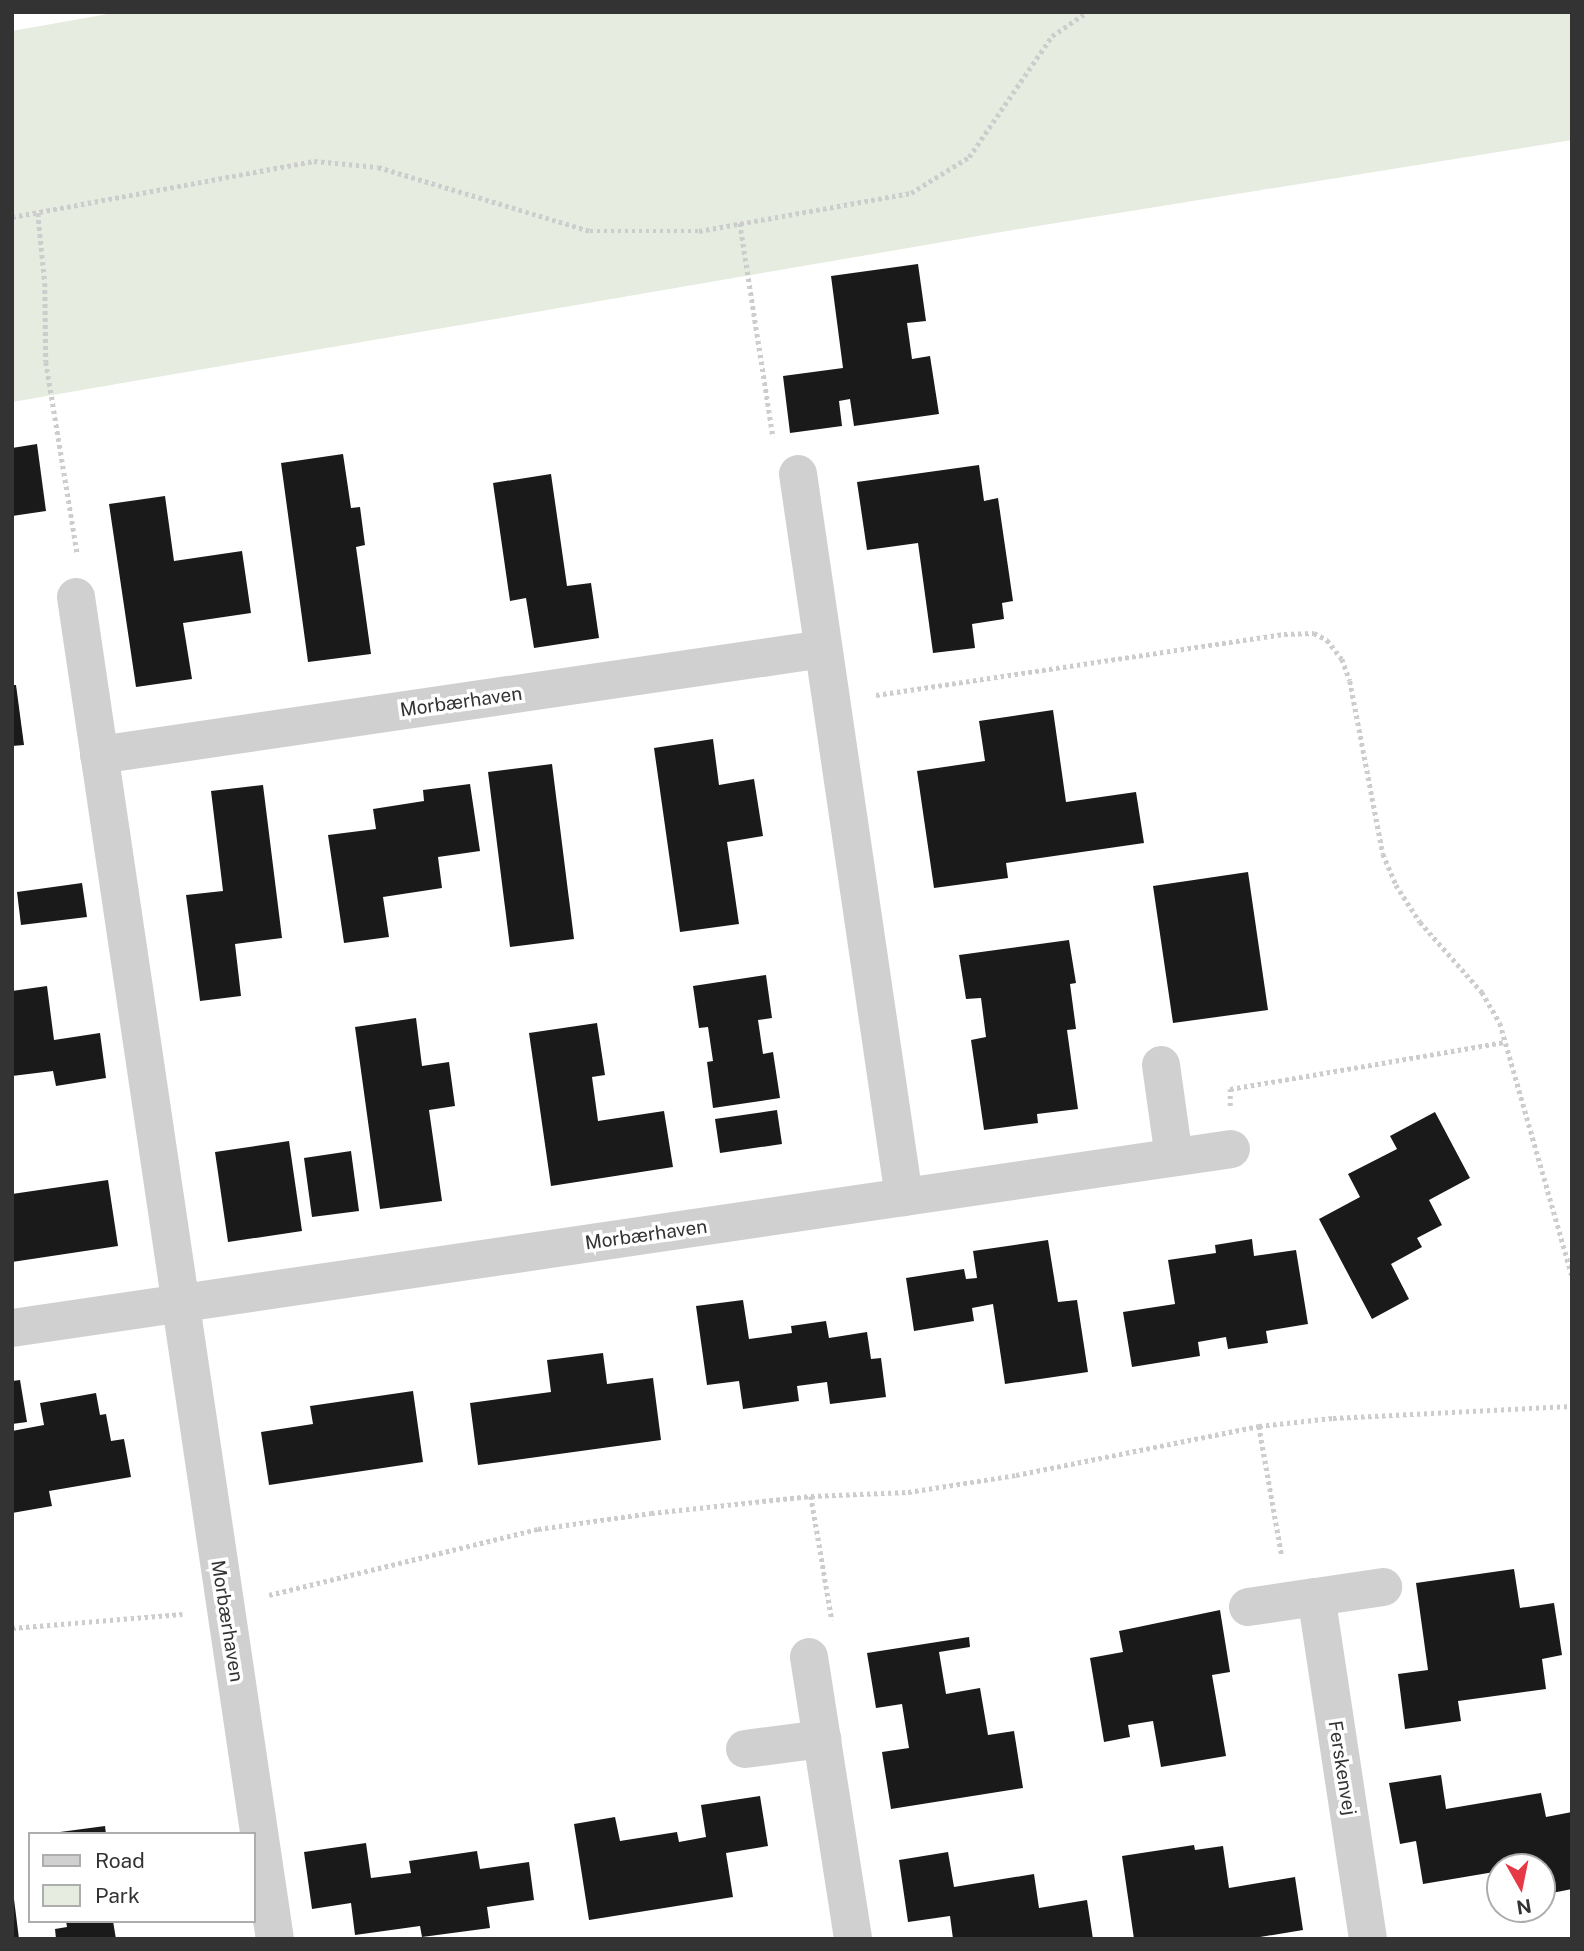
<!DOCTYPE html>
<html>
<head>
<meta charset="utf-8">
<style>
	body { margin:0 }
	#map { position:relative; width:1584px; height:1951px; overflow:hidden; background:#fff; font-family:"Public Sans",sans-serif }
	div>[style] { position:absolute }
	.green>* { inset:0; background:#e6ecdf }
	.building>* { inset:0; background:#1a1a1a }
	.path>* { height:4.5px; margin-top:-2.25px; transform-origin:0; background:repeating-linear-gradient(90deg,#cdcdcd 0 3.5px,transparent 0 7px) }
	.minor>* { height:38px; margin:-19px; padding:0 19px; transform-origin:19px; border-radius:19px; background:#d0d0d0 }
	span { translate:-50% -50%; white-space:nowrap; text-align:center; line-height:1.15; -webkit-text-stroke:7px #fff; paint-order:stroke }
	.street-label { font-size:19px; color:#333 }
	.frame { position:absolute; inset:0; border:14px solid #333; pointer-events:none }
	.legend { position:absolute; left:28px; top:1832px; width:228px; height:91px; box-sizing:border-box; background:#fff; border:2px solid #adadad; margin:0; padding:9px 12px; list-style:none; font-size:21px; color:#333 }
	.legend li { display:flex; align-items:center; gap:14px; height:35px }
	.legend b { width:35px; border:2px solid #adadad }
	.north { position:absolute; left:1486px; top:1853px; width:70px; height:70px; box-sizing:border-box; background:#fff; border:2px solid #adadad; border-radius:50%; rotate:171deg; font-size:19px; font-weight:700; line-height:28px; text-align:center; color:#333 }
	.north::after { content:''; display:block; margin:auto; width:24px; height:32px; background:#e63946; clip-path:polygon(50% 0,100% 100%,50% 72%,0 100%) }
</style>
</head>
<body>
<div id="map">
	<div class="green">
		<i style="clip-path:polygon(119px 12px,1572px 12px,1572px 140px,1007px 231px,12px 402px,12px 31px)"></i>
	</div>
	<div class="building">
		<i style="clip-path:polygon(918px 264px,926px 321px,907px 323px,912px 359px,930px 356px,939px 414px,854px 426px,850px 399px,839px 401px,842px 426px,790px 433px,783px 376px,843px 368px,831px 276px)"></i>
		<i style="clip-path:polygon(37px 444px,46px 511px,12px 516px,12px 448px)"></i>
		<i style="clip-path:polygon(343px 454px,351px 508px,360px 507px,365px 545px,356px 547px,371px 654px,308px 662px,281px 463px)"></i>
		<i style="clip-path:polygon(979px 465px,984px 501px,998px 498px,1013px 601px,1002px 603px,1004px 619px,972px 624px,975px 648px,933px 653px,918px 543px,867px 550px,857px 482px)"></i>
		<i style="clip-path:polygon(551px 474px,567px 586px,591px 583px,599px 638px,534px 648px,526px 598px,510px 601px,493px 483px)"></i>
		<i style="clip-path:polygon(165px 496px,174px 561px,242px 551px,251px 613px,183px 623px,192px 679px,136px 687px,109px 504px)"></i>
		<i style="clip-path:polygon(12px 685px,16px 685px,24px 745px,12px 746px)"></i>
		<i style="clip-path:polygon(1053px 710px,1066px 802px,1136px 792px,1144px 843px,1006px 863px,1008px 878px,934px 888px,917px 771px,985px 761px,979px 721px)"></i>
		<i style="clip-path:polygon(713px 739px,719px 785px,754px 779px,763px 836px,727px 842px,739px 924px,680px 932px,654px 748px)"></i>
		<i style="clip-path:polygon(552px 764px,574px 939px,510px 947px,488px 772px)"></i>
		<i style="clip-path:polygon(470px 784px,480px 851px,438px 857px,442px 888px,383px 897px,389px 937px,344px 943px,328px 835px,376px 829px,373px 809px,424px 801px,423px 790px)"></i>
		<i style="clip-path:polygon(263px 785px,282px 938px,235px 944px,241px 996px,200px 1001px,186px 895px,223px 891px,211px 791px)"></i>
		<i style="clip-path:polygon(1248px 872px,1268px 1010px,1173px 1023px,1153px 886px)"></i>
		<i style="clip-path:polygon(82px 883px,87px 917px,21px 925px,17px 892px)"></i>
		<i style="clip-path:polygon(1069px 940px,1076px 983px,1070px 984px,1076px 1029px,1067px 1030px,1078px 1109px,1037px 1114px,1038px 1123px,984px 1130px,971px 1040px,986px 1037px,981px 998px,966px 999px,959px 955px)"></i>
		<i style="clip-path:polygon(766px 975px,772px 1018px,758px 1020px,763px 1054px,773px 1052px,780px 1098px,713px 1108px,707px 1062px,713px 1061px,708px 1027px,699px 1028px,693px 986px)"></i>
		<i style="clip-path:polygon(47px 986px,54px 1040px,100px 1033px,106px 1078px,56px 1086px,53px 1071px,12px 1076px,12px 991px)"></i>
		<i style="clip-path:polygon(416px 1018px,422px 1066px,449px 1062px,455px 1106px,429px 1110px,442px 1201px,380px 1209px,355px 1027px)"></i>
		<i style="clip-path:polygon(597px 1023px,605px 1075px,592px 1077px,598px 1121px,664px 1111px,673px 1167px,551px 1186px,529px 1033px)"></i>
		<i style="clip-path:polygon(777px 1110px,782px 1144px,720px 1153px,715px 1119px)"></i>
		<i style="clip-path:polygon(1435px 1112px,1470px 1178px,1429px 1200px,1442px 1225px,1417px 1238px,1422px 1247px,1391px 1264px,1409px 1299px,1372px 1319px,1319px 1219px,1360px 1197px,1348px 1174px,1397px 1149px,1390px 1136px)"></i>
		<i style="clip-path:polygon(289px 1141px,302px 1231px,228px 1242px,215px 1152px)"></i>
		<i style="clip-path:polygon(351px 1151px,359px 1211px,312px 1217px,304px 1158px)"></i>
		<i style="clip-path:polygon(108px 1180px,118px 1246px,12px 1262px,12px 1194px)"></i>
		<i style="clip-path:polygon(1252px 1239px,1254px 1256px,1296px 1250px,1308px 1324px,1266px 1331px,1268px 1343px,1228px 1349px,1226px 1337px,1198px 1342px,1200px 1356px,1132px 1367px,1123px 1312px,1175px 1304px,1168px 1260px,1216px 1253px,1215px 1245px)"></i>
		<i style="clip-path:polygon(1048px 1240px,1058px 1302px,1077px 1300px,1088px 1372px,1005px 1384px,993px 1304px,972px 1308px,974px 1321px,914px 1331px,906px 1278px,964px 1269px,966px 1279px,977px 1278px,973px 1251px)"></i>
		<i style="clip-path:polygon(743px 1300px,749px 1339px,792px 1333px,791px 1326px,826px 1321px,829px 1338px,867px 1332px,871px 1359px,881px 1358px,886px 1397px,830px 1404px,827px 1382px,797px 1386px,799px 1401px,743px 1409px,739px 1381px,707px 1385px,696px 1306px)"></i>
		<i style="clip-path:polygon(603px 1353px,607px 1384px,653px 1378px,661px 1440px,478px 1465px,470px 1403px,551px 1392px,547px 1360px)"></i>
		<i style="clip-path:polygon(20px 1380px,27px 1422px,12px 1424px,12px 1381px)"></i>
		<i style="clip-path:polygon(413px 1391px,423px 1462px,269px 1485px,261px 1432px,313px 1424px,310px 1406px)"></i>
		<i style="clip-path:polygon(96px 1393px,100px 1415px,106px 1414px,111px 1441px,124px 1439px,131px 1477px,49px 1491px,52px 1506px,12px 1513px,12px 1431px,44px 1425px,40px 1403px)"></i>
		<i style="clip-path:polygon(1514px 1569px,1520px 1608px,1554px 1603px,1562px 1655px,1542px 1659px,1546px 1689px,1458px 1701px,1461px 1721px,1405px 1729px,1398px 1674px,1428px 1670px,1416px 1583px)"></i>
		<i style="clip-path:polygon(1220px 1610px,1230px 1672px,1212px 1675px,1226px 1756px,1161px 1767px,1153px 1721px,1128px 1725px,1130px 1737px,1104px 1742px,1090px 1658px,1123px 1652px,1119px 1631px)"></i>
		<i style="clip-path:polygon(969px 1637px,970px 1647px,939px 1652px,946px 1694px,980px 1688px,988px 1735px,1014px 1731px,1023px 1788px,891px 1809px,882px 1752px,909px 1748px,902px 1704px,876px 1708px,867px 1653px)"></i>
		<i style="clip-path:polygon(1441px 1775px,1446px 1809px,1541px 1793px,1546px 1817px,1572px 1812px,1572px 1889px,1552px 1893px,1549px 1877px,1542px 1878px,1542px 1867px,1500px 1867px,1500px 1871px,1423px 1884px,1416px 1841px,1400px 1844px,1389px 1783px)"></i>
		<i style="clip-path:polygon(760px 1796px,768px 1846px,726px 1853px,733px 1897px,589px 1920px,574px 1824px,615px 1817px,620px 1841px,677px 1832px,679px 1842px,706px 1837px,701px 1805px)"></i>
		<i style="clip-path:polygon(105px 1826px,106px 1834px,60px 1834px,60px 1832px)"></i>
		<i style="clip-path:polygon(366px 1843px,371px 1878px,411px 1873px,409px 1861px,477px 1851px,480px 1869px,529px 1862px,534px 1900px,487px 1907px,490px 1928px,422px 1937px,420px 1926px,355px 1935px,351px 1903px,312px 1909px,304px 1852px)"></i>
		<i style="clip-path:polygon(1194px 1845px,1195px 1850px,1223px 1846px,1229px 1888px,1295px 1877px,1303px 1930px,1248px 1939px,1134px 1939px,1122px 1856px)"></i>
		<i style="clip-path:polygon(948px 1852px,954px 1887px,1034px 1874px,1039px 1908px,1087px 1900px,1093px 1939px,953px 1939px,950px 1916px,908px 1922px,899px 1860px)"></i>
		<i style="clip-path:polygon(14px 1899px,19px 1939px,12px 1939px)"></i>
		<i style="clip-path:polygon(66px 1921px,113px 1921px,116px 1939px,56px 1939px,55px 1929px,67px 1927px)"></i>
	</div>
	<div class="path">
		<i style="left:38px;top:213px;width:70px;rotate:84.3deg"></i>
		<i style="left:45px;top:283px;width:79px;rotate:89.3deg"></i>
		<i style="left:46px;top:362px;width:193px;rotate:80.7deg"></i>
		<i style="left:12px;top:217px;width:307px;rotate:-10.5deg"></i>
		<i style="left:314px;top:161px;width:64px;rotate:5.4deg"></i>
		<i style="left:378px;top:167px;width:221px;rotate:16.8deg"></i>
		<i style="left:590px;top:231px;width:109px"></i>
		<i style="left:699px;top:231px;width:215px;rotate:-10.2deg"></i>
		<i style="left:911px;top:193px;width:68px;rotate:-31.8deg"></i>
		<i style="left:969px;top:157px;width:147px;rotate:-55.6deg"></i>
		<i style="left:1052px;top:36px;width:42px;rotate:-34.4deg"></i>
		<i style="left:740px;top:223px;width:217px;rotate:81.2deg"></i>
		<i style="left:876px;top:695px;width:413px;rotate:-8.5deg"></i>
		<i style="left:1284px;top:634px;width:30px;rotate:-2deg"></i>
		<i style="left:1314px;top:633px;width:15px;rotate:28deg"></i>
		<i style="left:1327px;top:640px;width:24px;rotate:52deg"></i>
		<i style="left:1342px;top:659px;width:23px;rotate:70deg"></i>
		<i style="left:1350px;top:681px;width:176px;rotate:79.2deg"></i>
		<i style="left:1383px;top:854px;width:34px;rotate:67deg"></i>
		<i style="left:1396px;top:885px;width:44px;rotate:57deg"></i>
		<i style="left:1420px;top:922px;width:94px;rotate:48.5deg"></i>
		<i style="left:1482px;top:992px;width:36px;rotate:60deg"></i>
		<i style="left:1500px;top:1023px;width:263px;rotate:74.1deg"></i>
		<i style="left:1230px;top:1106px;width:17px;rotate:-90deg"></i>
		<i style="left:1230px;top:1089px;width:280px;rotate:-9.7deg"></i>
		<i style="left:1259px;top:1426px;width:132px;rotate:80deg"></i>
		<i style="left:811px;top:1496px;width:126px;rotate:80.4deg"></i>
		<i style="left:269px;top:1595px;width:277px;rotate:-13.8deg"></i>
		<i style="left:538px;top:1529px;width:114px;rotate:-8.1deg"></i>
		<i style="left:651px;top:1513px;width:161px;rotate:-6.1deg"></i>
		<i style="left:811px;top:1496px;width:97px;rotate:-2.4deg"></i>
		<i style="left:908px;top:1492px;width:109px;rotate:-8.9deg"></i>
		<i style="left:1016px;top:1475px;width:248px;rotate:-11.4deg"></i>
		<i style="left:1259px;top:1426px;width:74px;rotate:-6.2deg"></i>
		<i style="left:1333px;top:1418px;width:239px;rotate:-2.9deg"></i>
		<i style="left:12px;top:1628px;width:171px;rotate:-4.7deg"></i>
	</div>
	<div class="minor">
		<i style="left:798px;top:474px;width:731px;rotate:81.66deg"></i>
		<i style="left:76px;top:597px;width:1357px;rotate:81.57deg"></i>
		<i style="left:99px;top:755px;width:732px;rotate:-8.33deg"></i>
		<i style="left:1161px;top:1065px;width:93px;rotate:82deg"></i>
		<i style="left:12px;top:1328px;width:1232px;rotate:-8.35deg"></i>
		<i style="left:1248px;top:1607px;width:69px;rotate:-8.4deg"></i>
		<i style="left:809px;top:1657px;width:285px;rotate:81.1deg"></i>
		<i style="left:745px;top:1749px;width:78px;rotate:-7.4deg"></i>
		<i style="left:1368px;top:1939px;width:346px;rotate:-98.6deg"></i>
		<i style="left:1316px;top:1597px;width:68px;rotate:-8.5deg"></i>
	</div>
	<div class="street-label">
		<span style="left:461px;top:702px;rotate:-8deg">Morbærhaven</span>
		<span style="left:646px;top:1235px;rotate:-8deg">Morbærhaven</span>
		<span style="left:227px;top:1621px;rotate:81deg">Morbærhaven</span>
		<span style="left:1342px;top:1768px;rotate:81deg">Ferskenvej</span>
	</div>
	<div class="frame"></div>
	<ul class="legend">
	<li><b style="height:9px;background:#d0d0d0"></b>Road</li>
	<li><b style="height:19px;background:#e6ecdf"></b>Park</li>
	</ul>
	<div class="north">N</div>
</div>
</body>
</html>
